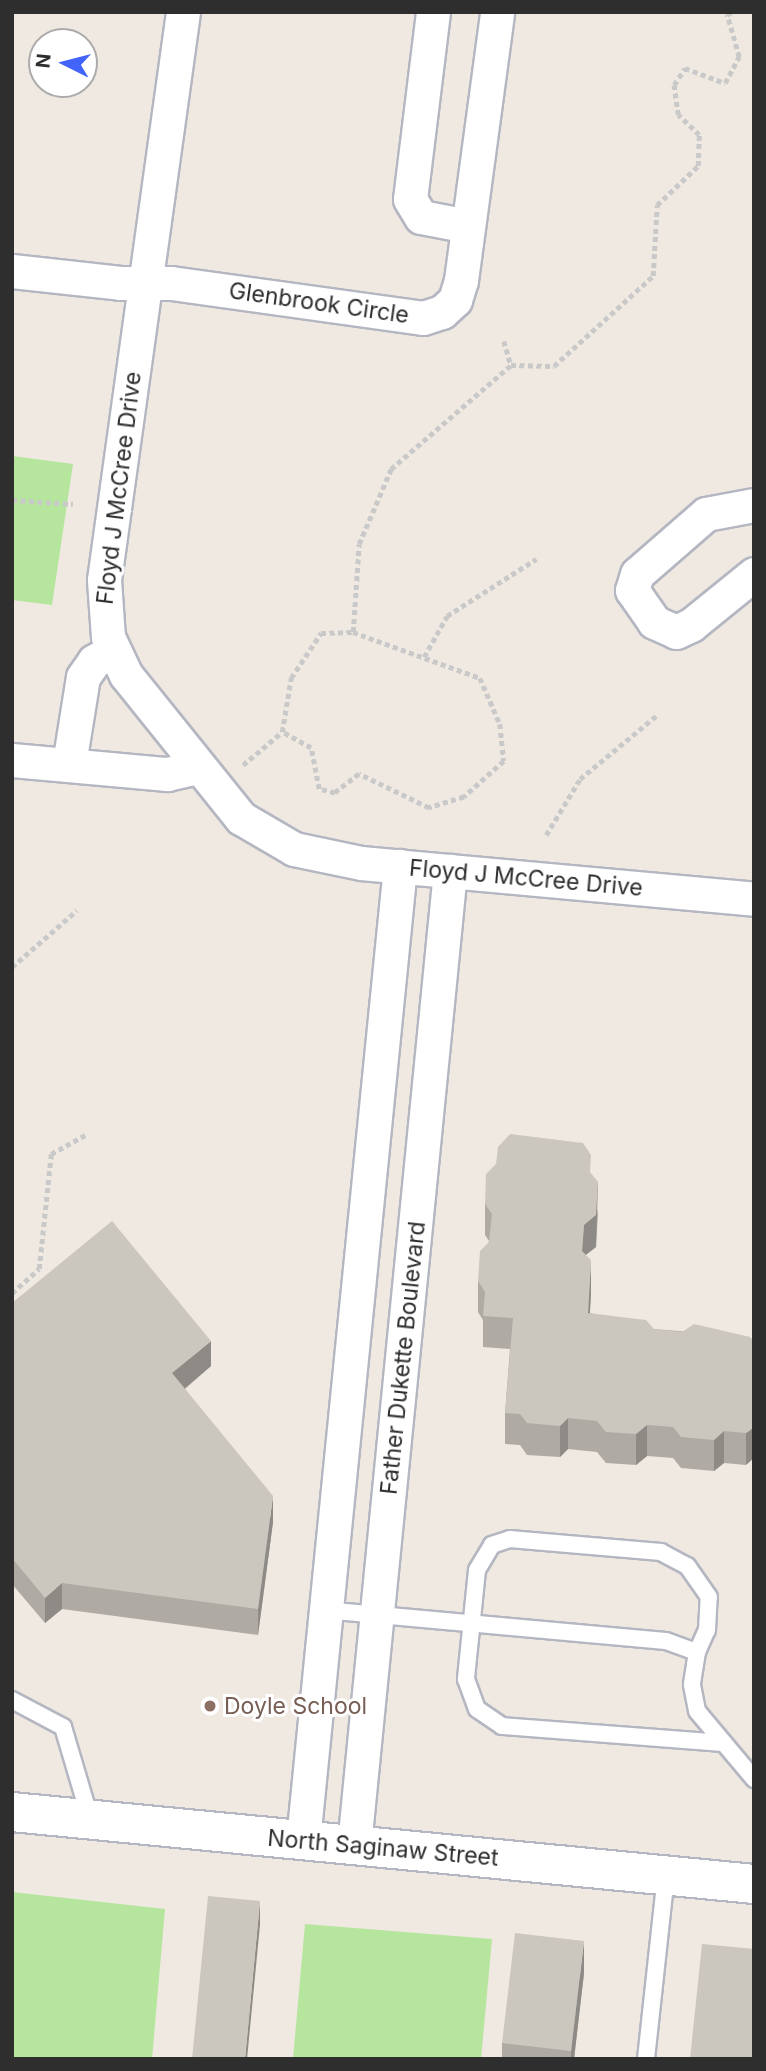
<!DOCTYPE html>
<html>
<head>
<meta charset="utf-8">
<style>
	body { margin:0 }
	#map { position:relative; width:766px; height:2071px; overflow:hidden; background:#efe9e1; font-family:Inter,sans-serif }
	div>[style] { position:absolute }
	.green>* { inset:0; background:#b6e59e }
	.path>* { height:4.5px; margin-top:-2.25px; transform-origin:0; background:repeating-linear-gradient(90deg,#c9c9c9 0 5px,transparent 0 8.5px) }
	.roads { filter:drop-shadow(2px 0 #b4b7c1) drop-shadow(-2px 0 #b4b7c1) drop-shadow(0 2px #b4b7c1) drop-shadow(0 -2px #b4b7c1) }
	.lane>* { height:16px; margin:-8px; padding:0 8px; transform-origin:8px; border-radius:8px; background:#fff }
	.street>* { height:33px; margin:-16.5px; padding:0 16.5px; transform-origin:16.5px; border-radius:16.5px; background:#fff }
	.secondary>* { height:38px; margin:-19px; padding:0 19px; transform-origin:19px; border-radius:19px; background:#fff }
	.wall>* { inset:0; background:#afaba4 }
	.shaded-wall>* { inset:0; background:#8e8b86 }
	.building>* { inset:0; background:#cbc7bf }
	.dots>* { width:19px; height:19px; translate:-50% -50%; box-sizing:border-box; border:4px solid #fff; border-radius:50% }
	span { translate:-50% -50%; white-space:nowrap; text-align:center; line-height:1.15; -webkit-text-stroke:6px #fff; paint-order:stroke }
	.street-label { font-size:23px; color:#2e2e2e }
	.education-label { font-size:23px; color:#785e54 }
	.left { translate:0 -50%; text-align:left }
	.frame { position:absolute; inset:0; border:14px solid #2e2e2e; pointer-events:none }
	.north { position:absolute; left:28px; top:28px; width:70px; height:70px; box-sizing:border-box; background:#fff; border:2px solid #ababab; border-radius:50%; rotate:276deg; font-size:19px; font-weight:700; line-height:28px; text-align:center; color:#2e2e2e }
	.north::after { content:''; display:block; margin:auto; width:24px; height:32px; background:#4264fb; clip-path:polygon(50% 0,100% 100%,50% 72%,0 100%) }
</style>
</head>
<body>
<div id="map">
	<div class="green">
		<i style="clip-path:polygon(12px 456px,73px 464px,52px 605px,12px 600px)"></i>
		<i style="clip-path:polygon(12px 1892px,165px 1909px,152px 2059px,12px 2059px)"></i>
		<i style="clip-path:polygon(305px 1924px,492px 1939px,481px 2059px,293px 2059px)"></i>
	</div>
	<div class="path">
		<i style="left:504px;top:341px;width:25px;rotate:74deg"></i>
		<i style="left:12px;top:500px;width:61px;rotate:3.8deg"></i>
		<i style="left:353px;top:632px;width:88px;rotate:-86.1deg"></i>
		<i style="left:359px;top:544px;width:82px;rotate:-66.9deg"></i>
		<i style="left:391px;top:469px;width:159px;rotate:-40.9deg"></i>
		<i style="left:511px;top:365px;width:43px;rotate:1.3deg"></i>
		<i style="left:554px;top:366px;width:134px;rotate:-42.3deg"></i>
		<i style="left:653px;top:276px;width:71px;rotate:-86.8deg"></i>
		<i style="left:657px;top:205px;width:57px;rotate:-43.6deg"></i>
		<i style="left:698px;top:166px;width:31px;rotate:-88deg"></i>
		<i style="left:699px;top:135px;width:29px;rotate:-136deg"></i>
		<i style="left:678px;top:115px;width:30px;rotate:-98deg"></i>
		<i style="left:674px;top:85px;width:20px;rotate:-57deg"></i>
		<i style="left:685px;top:68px;width:43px;rotate:20.6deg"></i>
		<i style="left:725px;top:83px;width:30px;rotate:-62deg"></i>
		<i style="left:739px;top:57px;width:44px;rotate:-105.9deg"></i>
		<i style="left:727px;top:15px;width:5px;rotate:-37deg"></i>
		<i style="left:353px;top:632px;width:135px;rotate:19.9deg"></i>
		<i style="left:480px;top:678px;width:50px;rotate:66.5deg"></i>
		<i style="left:500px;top:724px;width:37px;rotate:84deg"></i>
		<i style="left:504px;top:761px;width:54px;rotate:138deg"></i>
		<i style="left:464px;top:797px;width:37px;rotate:163deg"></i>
		<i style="left:429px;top:808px;width:78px;rotate:-154.1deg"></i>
		<i style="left:359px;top:774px;width:31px;rotate:142deg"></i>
		<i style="left:335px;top:793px;width:16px;rotate:-166deg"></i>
		<i style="left:319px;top:789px;width:42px;rotate:-101deg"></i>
		<i style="left:311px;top:748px;width:33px;rotate:-151deg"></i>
		<i style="left:282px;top:732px;width:55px;rotate:-80.5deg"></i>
		<i style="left:291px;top:678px;width:54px;rotate:-56.3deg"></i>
		<i style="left:321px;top:633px;width:32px;rotate:-2deg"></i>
		<i style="left:424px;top:657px;width:47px;rotate:-60.7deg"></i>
		<i style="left:447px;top:616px;width:106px;rotate:-32.6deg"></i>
		<i style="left:243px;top:765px;width:51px;rotate:-40.2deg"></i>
		<i style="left:546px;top:835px;width:66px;rotate:-58.7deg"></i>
		<i style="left:580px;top:779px;width:100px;rotate:-39.7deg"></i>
		<i style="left:12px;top:967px;width:86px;rotate:-41.2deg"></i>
		<i style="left:12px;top:1293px;width:36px;rotate:-42deg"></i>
		<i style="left:39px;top:1269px;width:116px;rotate:-84deg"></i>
		<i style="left:51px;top:1154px;width:39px;rotate:-29deg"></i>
	</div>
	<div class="roads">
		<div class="lane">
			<i style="left:324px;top:1610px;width:343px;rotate:5.2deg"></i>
			<i style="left:666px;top:1641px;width:33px;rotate:20deg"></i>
			<i style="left:697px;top:1652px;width:33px;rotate:99deg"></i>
			<i style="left:692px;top:1685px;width:26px;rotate:79deg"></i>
			<i style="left:697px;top:1711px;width:89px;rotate:50deg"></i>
			<i style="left:697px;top:1652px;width:24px;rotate:-66deg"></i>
			<i style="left:707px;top:1630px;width:33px;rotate:-87deg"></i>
			<i style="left:709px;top:1597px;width:38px;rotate:-125deg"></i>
			<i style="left:687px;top:1566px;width:30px;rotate:-152deg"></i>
			<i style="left:661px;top:1552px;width:152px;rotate:-175.1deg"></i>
			<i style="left:510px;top:1539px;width:19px;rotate:162deg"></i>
			<i style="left:492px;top:1545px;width:29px;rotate:121deg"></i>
			<i style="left:477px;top:1570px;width:110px;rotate:95.8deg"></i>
			<i style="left:466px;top:1679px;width:32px;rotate:70deg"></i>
			<i style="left:477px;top:1709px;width:30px;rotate:34deg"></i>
			<i style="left:502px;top:1726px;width:220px;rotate:4.4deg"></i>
			<i style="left:12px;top:1700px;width:58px;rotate:27.9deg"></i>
			<i style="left:63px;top:1727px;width:95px;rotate:73.5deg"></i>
			<i style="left:646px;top:2059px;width:185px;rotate:-83.8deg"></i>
		</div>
		<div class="street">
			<i style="left:183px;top:12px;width:573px;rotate:97.92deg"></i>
			<i style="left:104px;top:580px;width:57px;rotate:86deg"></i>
			<i style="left:108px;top:637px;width:42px;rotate:64.7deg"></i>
			<i style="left:126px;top:675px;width:184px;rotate:51.2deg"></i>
			<i style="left:241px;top:818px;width:61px;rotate:30.3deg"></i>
			<i style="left:294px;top:849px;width:68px;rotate:11.8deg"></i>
			<i style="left:361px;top:863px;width:395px;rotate:5.2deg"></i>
			<i style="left:433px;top:12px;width:188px;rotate:97deg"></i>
			<i style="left:410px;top:199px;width:21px;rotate:59deg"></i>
			<i style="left:421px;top:217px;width:48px;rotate:10.8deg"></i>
			<i style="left:12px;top:271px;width:109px;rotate:6.3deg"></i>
			<i style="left:120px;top:283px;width:51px"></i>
			<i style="left:171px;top:283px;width:254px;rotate:7.9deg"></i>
			<i style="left:423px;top:318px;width:20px;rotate:-18deg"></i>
			<i style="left:442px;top:312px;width:18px;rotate:-43deg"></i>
			<i style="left:455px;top:300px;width:21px;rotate:-73deg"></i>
			<i style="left:461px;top:280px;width:270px;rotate:-82.3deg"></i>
			<i style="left:754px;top:505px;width:49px;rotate:169.4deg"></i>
			<i style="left:706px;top:514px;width:91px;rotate:139deg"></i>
			<i style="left:637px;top:574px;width:17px;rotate:107deg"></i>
			<i style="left:632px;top:590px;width:39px;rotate:55deg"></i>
			<i style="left:654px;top:622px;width:24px;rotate:24deg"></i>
			<i style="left:676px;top:632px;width:17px;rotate:-25deg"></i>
			<i style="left:691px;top:625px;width:81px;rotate:-39deg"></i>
			<i style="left:12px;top:760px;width:156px;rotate:5.2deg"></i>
			<i style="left:167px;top:774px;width:32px;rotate:-13deg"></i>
			<i style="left:69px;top:764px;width:88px;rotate:-80.9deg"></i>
			<i style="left:83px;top:677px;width:19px;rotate:-55deg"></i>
			<i style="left:94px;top:661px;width:21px;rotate:-28deg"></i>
			<i style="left:303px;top:1840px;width:979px;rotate:-84.31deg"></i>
			<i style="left:354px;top:1845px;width:979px;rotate:-84.37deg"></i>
		</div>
		<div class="secondary">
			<i style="left:12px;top:1812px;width:745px;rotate:5.54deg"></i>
		</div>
	</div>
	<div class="wall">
		<i style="clip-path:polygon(591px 1174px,598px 1214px,596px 1247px,586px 1255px,591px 1292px,590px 1313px,654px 1329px,750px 1337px,746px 1465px,724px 1463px,714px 1471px,681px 1468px,673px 1458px,647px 1456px,636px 1465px,606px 1463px,597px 1452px,568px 1449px,560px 1457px,527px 1455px,520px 1445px,505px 1444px,505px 1413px,510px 1349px,483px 1347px,483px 1320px,478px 1312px,478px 1281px,489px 1241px,485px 1235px,485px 1204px)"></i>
		<i style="clip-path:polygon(12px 1303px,211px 1366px,185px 1389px,273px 1522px,258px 1635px,62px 1609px,45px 1623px,12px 1584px)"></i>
		<i style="clip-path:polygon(584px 1973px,574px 2059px,502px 2059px,502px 2043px)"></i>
	</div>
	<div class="shaded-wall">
		<i style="clip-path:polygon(598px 1182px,596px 1247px,584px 1256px,582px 1251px,584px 1225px)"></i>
		<i style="clip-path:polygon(591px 1260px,591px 1292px,588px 1344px,588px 1313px)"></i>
		<i style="clip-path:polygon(211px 1341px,211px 1366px,172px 1399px,172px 1373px)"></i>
		<i style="clip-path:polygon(568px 1418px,568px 1449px,560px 1457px,560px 1426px)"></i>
		<i style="clip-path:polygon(647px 1425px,647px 1456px,636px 1465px,636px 1434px)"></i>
		<i style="clip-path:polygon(754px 1427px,754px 1458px,746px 1465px,746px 1433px)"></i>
		<i style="clip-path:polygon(724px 1431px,724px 1463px,714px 1471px,714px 1440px)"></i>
		<i style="clip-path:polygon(273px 1496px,273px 1522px,258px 1635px,258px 1609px)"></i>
		<i style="clip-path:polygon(62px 1583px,62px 1609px,45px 1623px,45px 1598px)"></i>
		<i style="clip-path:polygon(260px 1901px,260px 1925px,247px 2059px,245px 2059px)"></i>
		<i style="clip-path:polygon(584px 1941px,584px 1973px,574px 2059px,571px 2059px,571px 2051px)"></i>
	</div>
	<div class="building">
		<i style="clip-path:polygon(510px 1134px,583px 1143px,591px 1155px,590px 1172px,598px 1182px,596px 1215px,584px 1225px,582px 1251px,591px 1260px,588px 1313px,646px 1320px,654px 1329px,682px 1332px,694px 1324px,750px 1337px,754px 1341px,754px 1427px,746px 1433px,724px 1431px,714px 1440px,681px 1437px,673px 1427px,647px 1425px,636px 1434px,606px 1432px,597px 1421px,568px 1418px,560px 1426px,527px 1423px,520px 1414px,505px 1413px,513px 1318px,483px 1316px,485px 1292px,478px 1281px,480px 1251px,489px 1242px,492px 1214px,485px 1204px,486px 1174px,496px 1164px,498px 1147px)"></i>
		<i style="clip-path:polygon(112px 1221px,211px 1341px,172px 1373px,273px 1496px,258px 1609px,62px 1583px,45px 1598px,12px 1558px,12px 1303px)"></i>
		<i style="clip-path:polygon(208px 1896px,260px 1901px,245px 2059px,192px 2059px)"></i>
		<i style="clip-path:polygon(515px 1933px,584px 1941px,571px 2051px,502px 2043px)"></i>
		<i style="clip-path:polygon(702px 1944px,754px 1949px,754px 2059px,690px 2059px)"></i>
	</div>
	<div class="dots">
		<i style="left:210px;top:1706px;background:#8d6e63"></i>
	</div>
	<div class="street-label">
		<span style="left:319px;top:303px;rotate:8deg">Glenbrook Circle</span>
		<span style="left:119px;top:488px;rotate:-83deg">Floyd J McCree Drive</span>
		<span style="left:526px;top:878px;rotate:5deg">Floyd J McCree Drive</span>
		<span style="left:403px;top:1358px;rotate:-84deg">Father Dukette Boulevard</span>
		<span style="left:383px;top:1848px;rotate:5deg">North Saginaw Street</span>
	</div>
	<div class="education-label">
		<span class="left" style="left:224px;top:1706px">Doyle School</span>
	</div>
	<div class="frame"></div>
	<div class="north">N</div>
</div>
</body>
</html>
